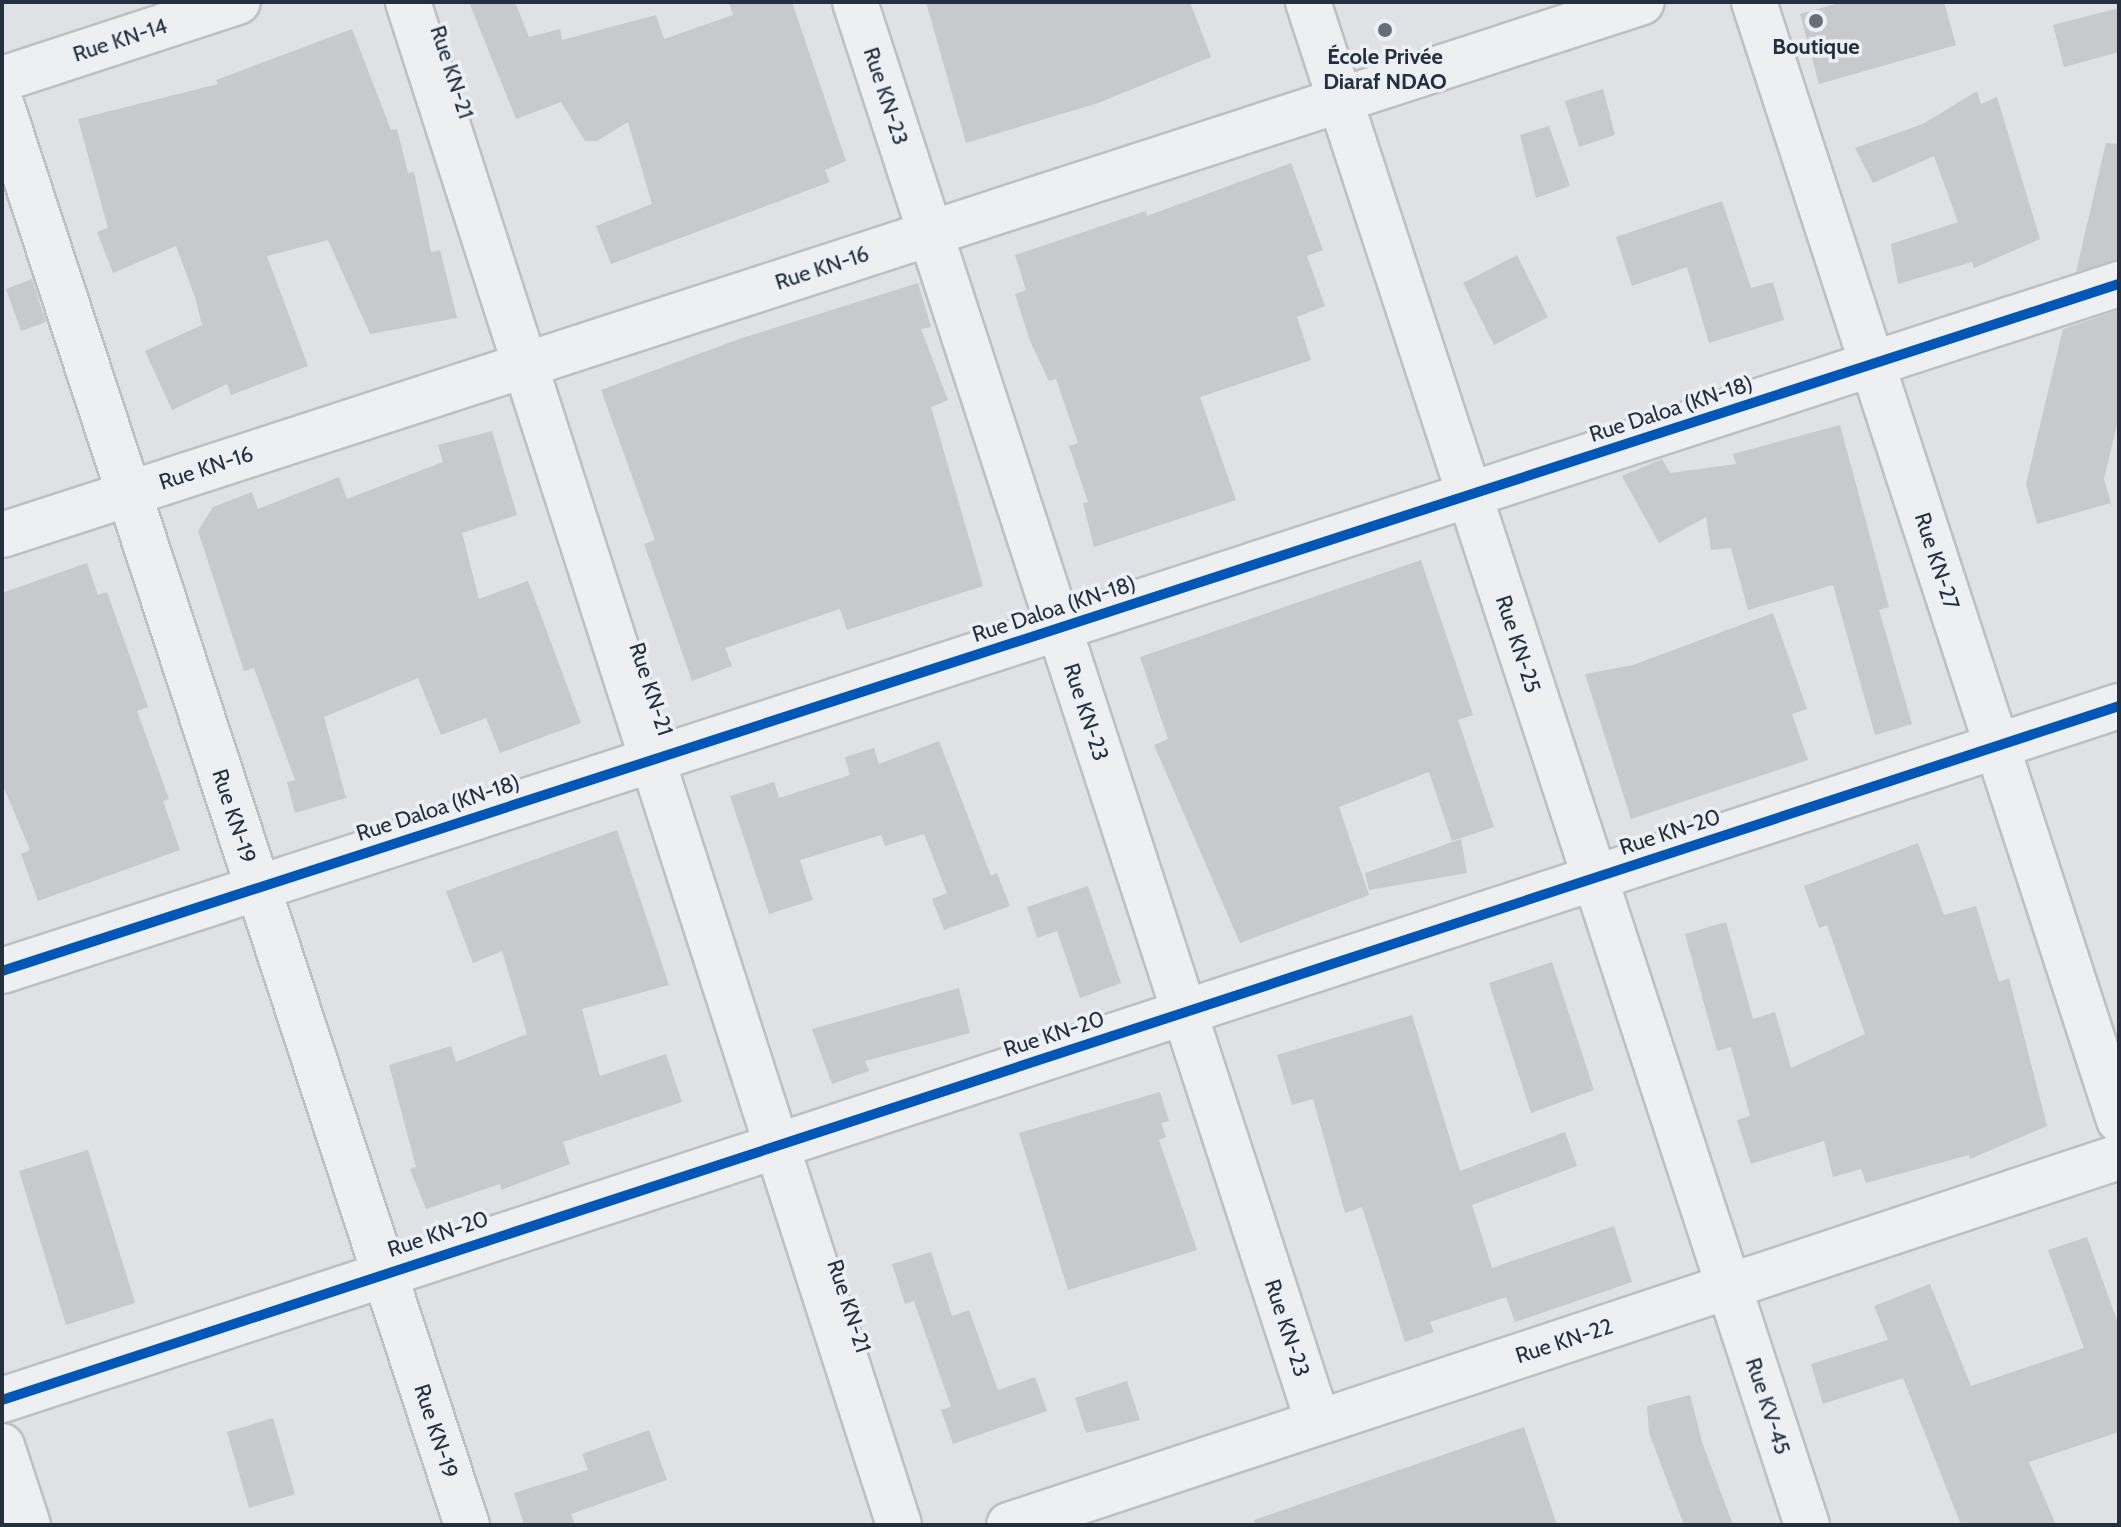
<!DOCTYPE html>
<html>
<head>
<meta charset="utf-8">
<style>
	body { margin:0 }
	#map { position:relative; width:2121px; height:1527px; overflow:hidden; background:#dfe1e4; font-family:Cabin,sans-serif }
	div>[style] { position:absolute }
	.building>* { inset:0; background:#c7c9cc }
	.roads { filter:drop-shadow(2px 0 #bdbfc2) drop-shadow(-2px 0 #bdbfc2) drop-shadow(0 2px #bdbfc2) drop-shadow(0 -2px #bdbfc2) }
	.minor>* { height:44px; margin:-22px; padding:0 22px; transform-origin:22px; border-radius:22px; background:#eeeff1 }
	.cycleway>* { height:10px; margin:-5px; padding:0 5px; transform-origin:5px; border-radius:5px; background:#0057b8 }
	.dots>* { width:22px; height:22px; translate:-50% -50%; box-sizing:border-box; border:4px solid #ecf0f5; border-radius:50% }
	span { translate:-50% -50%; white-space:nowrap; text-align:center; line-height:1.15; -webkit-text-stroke:7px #ecf0f5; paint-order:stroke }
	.street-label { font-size:22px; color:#25303e }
	.poi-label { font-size:22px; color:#25303e; font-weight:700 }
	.frame { position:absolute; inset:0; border:4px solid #25303e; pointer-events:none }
</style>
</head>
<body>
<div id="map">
	<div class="building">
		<i style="clip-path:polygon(469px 2px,515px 2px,529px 37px,560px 29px,562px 40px,656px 15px,664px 39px,733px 15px,729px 2px,792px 2px,846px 161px,825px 170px,830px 182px,611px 264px,596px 226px,652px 204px,628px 122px,597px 141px,585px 141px,561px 102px,516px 119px)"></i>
		<i style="clip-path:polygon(926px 2px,1190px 2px,1211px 57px,1098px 103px,966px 143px)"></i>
		<i style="clip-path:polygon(1843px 2px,1944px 2px,1956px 45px,1819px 84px,1800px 14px)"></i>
		<i style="clip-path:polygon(2119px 8px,2119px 52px,2064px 67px,2053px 25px)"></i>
		<i style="clip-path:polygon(352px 29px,391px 130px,397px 129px,408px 173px,414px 172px,431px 252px,440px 250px,457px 318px,370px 334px,328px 240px,267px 256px,308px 366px,231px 395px,227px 384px,172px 410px,145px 351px,202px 325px,195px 297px,176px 246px,113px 273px,97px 232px,108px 228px,78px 119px,218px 84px,216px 80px)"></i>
		<i style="clip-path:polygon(1603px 89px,1615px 135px,1579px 147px,1565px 101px)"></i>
		<i style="clip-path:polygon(1977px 91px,1981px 104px,1997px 97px,2040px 239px,1974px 268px,1972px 262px,1898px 284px,1891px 244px,1958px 222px,1934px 156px,1873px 183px,1855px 148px,1923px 124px)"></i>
		<i style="clip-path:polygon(1549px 126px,1570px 186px,1536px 198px,1520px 135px)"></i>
		<i style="clip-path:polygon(2106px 143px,2119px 144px,2119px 260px,2076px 272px)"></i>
		<i style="clip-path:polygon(1291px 163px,1323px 250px,1307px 256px,1325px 306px,1297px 317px,1311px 360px,1200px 397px,1236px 500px,1094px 547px,1083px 503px,1088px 502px,1069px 446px,1078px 443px,1056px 379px,1049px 381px,1030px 341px,1015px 294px,1026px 290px,1015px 255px,1146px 211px,1147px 216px)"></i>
		<i style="clip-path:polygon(1722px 201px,1751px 288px,1773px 282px,1784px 320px,1709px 343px,1687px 267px,1632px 286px,1616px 237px)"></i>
		<i style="clip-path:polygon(1517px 255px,1548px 317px,1494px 345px,1463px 283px)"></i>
		<i style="clip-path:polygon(32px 279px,46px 322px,21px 331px,6px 289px)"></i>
		<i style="clip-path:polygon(918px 283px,931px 327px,921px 329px,948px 400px,931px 407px,983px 586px,847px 630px,840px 609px,725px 648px,732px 666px,692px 681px,644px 544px,655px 540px,601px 390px,742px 338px)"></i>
		<i style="clip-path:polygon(2119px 310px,2119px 416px,2104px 479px,2111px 503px,2037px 524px,2026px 484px,2063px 329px)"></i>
		<i style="clip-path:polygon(1840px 425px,1889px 607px,1879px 610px,1912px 724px,1875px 735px,1833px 585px,1748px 610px,1731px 548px,1711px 550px,1706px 517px,1659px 543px,1622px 476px,1662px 459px,1670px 473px,1736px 464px,1733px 454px)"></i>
		<i style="clip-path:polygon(492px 431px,517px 515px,462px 533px,479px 599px,528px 581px,581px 723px,500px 753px,486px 718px,441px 735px,418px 678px,324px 717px,346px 798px,295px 813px,287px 782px,295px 780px,254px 668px,244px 671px,198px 531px,213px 507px,252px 492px,258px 509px,339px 477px,347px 499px,443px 462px,438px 445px)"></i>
		<i style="clip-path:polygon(1421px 560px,1473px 715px,1458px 720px,1494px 827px,1452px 841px,1429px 772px,1339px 807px,1369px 895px,1240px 943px,1154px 745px,1168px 739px,1140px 657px)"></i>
		<i style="clip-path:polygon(87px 563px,98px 595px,107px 592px,148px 707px,137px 711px,169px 799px,163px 801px,180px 850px,38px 901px,21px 854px,30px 850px,2px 783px,2px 593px)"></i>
		<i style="clip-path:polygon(1773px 613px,1807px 709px,1792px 714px,1808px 760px,1631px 819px,1585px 674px,1633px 665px)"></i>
		<i style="clip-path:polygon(939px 741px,991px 876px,997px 873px,1010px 906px,944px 930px,932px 899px,947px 893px,924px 834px,885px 846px,881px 835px,800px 860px,813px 900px,769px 914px,730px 796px,774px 782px,779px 798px,850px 775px,845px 757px,874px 748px,879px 764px)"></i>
		<i style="clip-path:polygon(617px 830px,669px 985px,582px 1009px,600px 1076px,666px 1054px,682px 1102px,563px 1142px,570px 1164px,501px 1190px,500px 1184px,426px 1209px,410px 1169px,416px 1167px,389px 1065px,451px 1046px,456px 1062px,527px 1034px,502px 951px,473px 963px,446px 891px)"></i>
		<i style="clip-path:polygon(1461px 839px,1467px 873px,1369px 890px,1365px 873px)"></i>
		<i style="clip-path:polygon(1918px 843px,1944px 915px,1976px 906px,1999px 982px,2009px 978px,2047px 1126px,1970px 1159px,1969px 1155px,1866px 1183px,1861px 1169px,1833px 1177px,1824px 1141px,1751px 1164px,1737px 1120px,1750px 1116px,1731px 1047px,1717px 1051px,1685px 934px,1726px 922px,1753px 1019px,1775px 1012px,1791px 1068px,1865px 1034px,1827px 925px,1819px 928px,1804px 886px)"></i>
		<i style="clip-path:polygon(1088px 886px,1121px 983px,1080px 998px,1057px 931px,1037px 938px,1027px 907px)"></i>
		<i style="clip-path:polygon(1552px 962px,1594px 1090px,1531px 1113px,1489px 983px)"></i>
		<i style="clip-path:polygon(959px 988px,970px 1033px,865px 1061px,869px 1071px,832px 1084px,812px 1029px)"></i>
		<i style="clip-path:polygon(1412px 1015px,1460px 1171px,1565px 1132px,1577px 1166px,1472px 1205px,1492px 1268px,1614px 1226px,1632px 1282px,1515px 1322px,1506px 1297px,1430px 1322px,1434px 1332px,1405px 1342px,1362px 1207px,1345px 1213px,1313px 1099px,1292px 1105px,1277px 1055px)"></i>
		<i style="clip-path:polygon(1160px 1092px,1169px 1121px,1161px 1123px,1166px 1137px,1159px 1140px,1197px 1250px,1068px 1290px,1019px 1133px)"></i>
		<i style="clip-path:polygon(88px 1150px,135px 1303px,66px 1325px,19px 1171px)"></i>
		<i style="clip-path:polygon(2087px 1237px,2119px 1326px,2119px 1432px,2029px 1462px,2056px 1525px,1961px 1525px,1903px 1378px,1823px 1404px,1811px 1364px,1888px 1340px,1874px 1306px,1930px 1284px,1971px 1386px,2084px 1348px,2048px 1250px)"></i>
		<i style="clip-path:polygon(931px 1252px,952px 1316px,969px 1310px,998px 1390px,1035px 1377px,1047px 1411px,953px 1444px,941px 1410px,951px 1407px,914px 1301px,905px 1304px,892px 1264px)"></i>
		<i style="clip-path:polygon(1127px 1381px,1140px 1420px,1086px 1433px,1075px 1398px)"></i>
		<i style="clip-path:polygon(1690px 1395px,1703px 1445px,1733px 1525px,1684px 1525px,1649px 1433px,1647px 1406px)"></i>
		<i style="clip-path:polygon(273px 1418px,295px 1494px,249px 1508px,227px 1432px)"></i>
		<i style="clip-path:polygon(1524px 1427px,1557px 1525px,1255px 1525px,1254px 1520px)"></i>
		<i style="clip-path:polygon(649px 1430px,667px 1480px,571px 1514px,575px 1525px,524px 1525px,514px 1493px,588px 1470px,582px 1454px)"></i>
	</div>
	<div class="roads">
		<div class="minor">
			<i style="left:408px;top:2px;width:1600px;rotate:72.13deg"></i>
			<i style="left:855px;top:2px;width:1494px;rotate:71.94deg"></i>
			<i style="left:1308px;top:2px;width:1603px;rotate:71.86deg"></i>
			<i style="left:1754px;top:2px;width:1176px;rotate:71.92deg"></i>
			<i style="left:2px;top:79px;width:248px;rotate:-18.1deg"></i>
			<i style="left:2px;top:106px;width:1493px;rotate:71.86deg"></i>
			<i style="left:2px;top:535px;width:1724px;rotate:-18deg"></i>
			<i style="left:2px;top:971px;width:2226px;rotate:-17.98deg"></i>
			<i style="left:2px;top:1400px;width:2228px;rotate:-18.15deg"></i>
			<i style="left:2px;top:1446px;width:83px;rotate:71.8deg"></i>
			<i style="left:1009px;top:1525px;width:1169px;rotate:-18.34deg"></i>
		</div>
	</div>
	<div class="cycleway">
		<i style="left:2px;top:971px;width:2226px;rotate:-17.98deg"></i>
		<i style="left:2px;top:1400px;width:2228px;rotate:-18.15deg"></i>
	</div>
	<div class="dots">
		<i style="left:1816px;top:21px;background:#666e78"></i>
		<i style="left:1385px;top:30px;background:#666e78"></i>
	</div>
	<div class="street-label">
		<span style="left:120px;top:40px;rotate:-18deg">Rue KN-14</span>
		<span style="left:452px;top:72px;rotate:72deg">Rue KN-21</span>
		<span style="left:886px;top:96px;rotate:72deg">Rue KN-23</span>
		<span style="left:822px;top:268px;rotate:-18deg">Rue KN-16</span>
		<span style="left:1671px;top:409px;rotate:-18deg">Rue Daloa (KN-18)</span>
		<span style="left:206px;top:468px;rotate:-18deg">Rue KN-16</span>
		<span style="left:1937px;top:561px;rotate:72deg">Rue KN-27</span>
		<span style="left:1054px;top:609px;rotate:-18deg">Rue Daloa (KN-18)</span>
		<span style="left:1518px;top:644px;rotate:72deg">Rue KN-25</span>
		<span style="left:651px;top:689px;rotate:72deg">Rue KN-21</span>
		<span style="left:1086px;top:712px;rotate:72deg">Rue KN-23</span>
		<span style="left:438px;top:808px;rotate:-18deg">Rue Daloa (KN-18)</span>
		<span style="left:234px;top:816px;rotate:72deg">Rue KN-19</span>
		<span style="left:1670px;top:832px;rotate:-18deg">Rue KN-20</span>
		<span style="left:1054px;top:1034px;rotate:-18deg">Rue KN-20</span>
		<span style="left:438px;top:1234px;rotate:-18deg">Rue KN-20</span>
		<span style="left:849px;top:1306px;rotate:72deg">Rue KN-21</span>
		<span style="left:1287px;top:1328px;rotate:72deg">Rue KN-23</span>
		<span style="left:1564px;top:1341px;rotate:-18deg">Rue KN-22</span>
		<span style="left:1768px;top:1406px;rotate:72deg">Rue KV-45</span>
		<span style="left:436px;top:1431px;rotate:72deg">Rue KN-19</span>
	</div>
	<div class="poi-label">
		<span style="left:1816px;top:47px">Boutique</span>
		<span style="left:1385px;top:69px">École Privée<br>Diaraf NDAO</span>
	</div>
	<div class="frame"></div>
</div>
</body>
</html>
